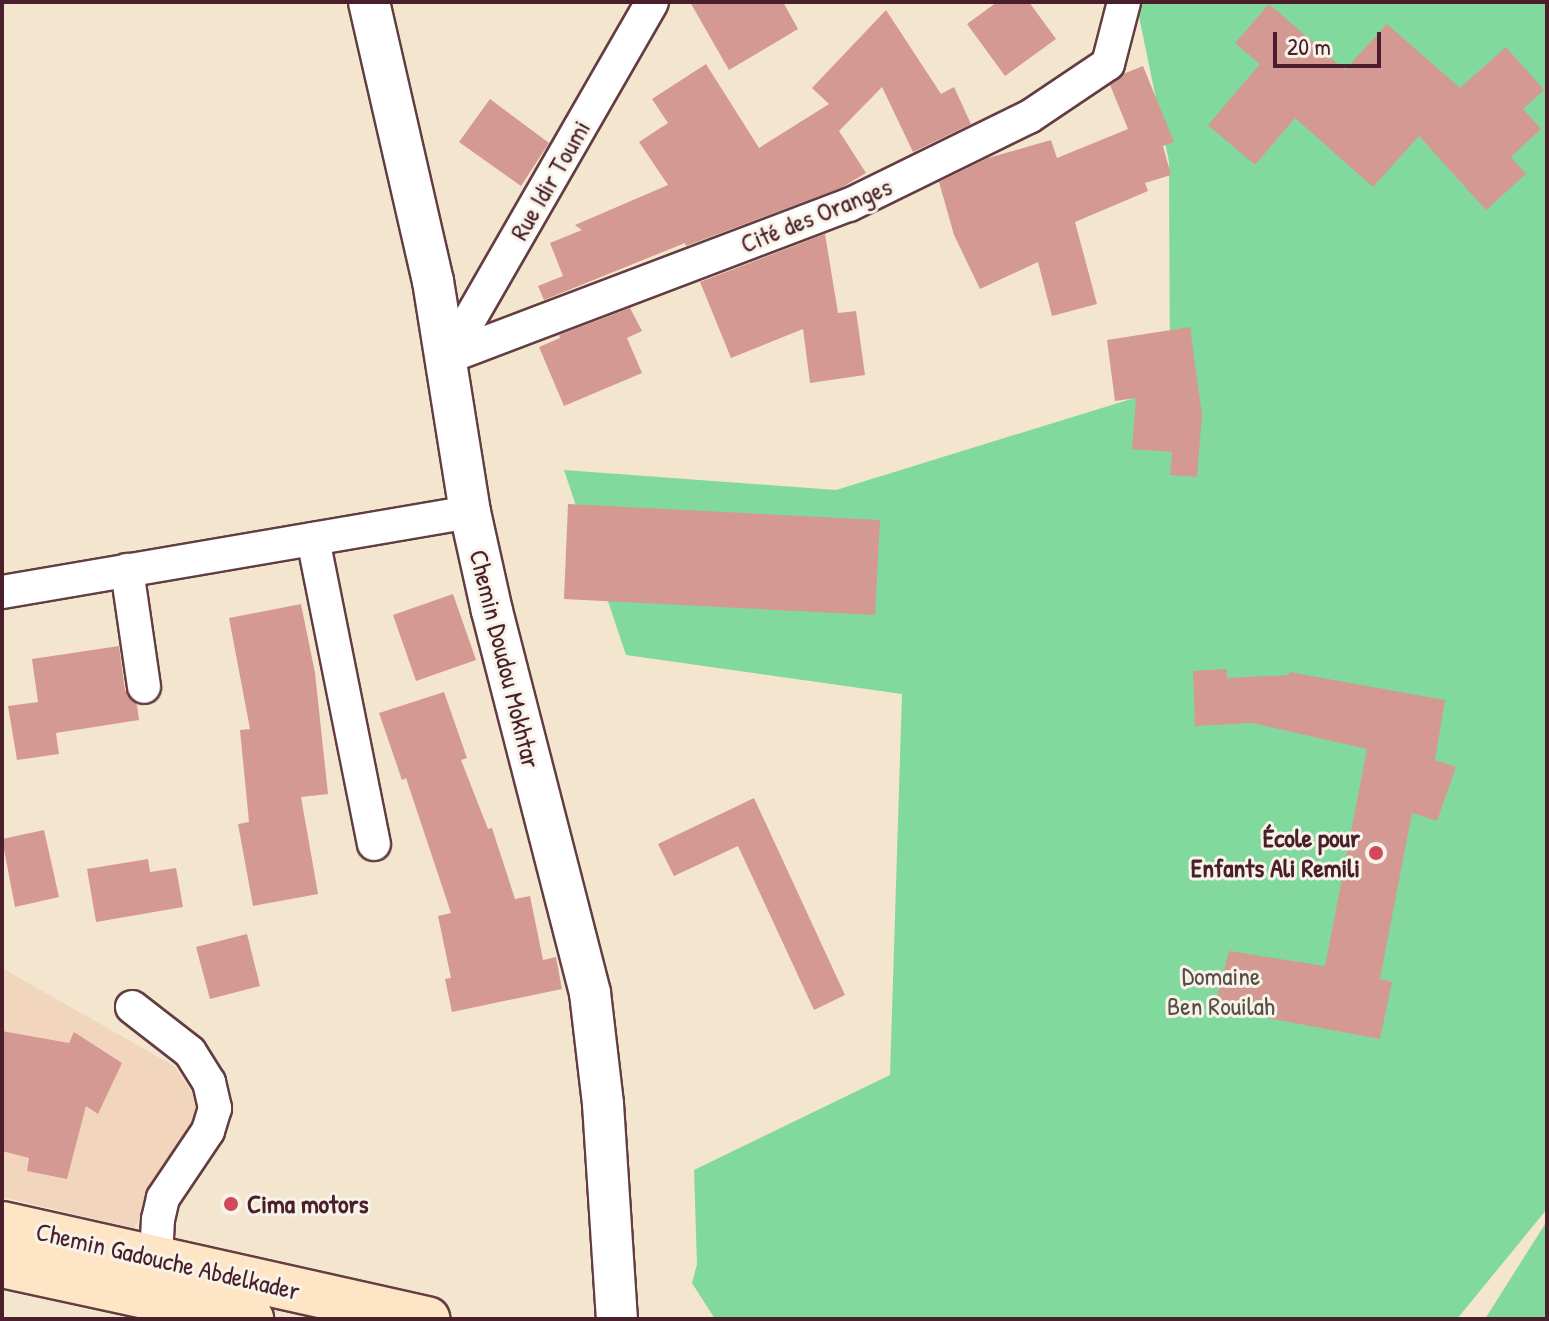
<!DOCTYPE html>
<html>
<head>
<meta charset="utf-8">
<style>
	body { margin:0 }
	#map { position:relative; width:1549px; height:1321px; overflow:hidden; background:#f4e5ce; font-family:"Patrick Hand",sans-serif }
	div>[style] { position:absolute }
	.built>* { inset:0; background:#f1d5bd }
	.green>* { inset:0; background:#82d99d }
	.building>* { inset:0; background:#d59994 }
	.roads { filter:drop-shadow(2px 0 #643d43) drop-shadow(-2px 0 #643d43) drop-shadow(0 2px #643d43) drop-shadow(0 -2px #643d43) }
	.minor>* { height:32px; margin:-16px; padding:0 16px; transform-origin:16px; border-radius:16px; background:#fff }
	.tertiary>* { height:40px; margin:-20px; padding:0 20px; transform-origin:20px; border-radius:20px; background:#fff }
	.secondary>* { height:44px; margin:-22px; padding:0 22px; transform-origin:22px; border-radius:22px; background:#fde5c5 }
	.dots>* { width:22px; height:22px; translate:-50% -50%; box-sizing:border-box; border:4px solid #f7f3e8; border-radius:50% }
	span { translate:-50% -50%; white-space:nowrap; text-align:center; line-height:1.15; -webkit-text-stroke:6px #f7f3e8; paint-order:stroke }
	.street-label { font-size:26px; color:#4a1f2b }
	.poi-label { font-size:26px; color:#4a1f2b; font-weight:700 }
	.right { translate:-100% -50%; text-align:right }
	.left { translate:0 -50%; text-align:left }
	.park-label { font-size:26px; color:#584e48 }
	.frame { position:absolute; inset:0; border:4px solid #4a1f2b; pointer-events:none }
	.scale { position:absolute; left:1273px; top:32px; width:108px; height:36px; box-sizing:border-box; border:4px solid #4a1f2b; border-top:0; padding-left:10px; font-size:24px; line-height:28px; white-space:nowrap; color:#4a1f2b; -webkit-text-stroke:6px #f7f3e8; paint-order:stroke }
</style>
</head>
<body>
<div id="map">
	<div class="built">
		<i style="clip-path:polygon(2px 968px,174px 1066px,193px 1094px,198px 1123px,134px 1228px,2px 1197px)"></i>
	</div>
	<div class="green">
		<i style="clip-path:polygon(1136px 2px,1547px 2px,1547px 1209px,1457px 1319px,715px 1319px,692px 1283px,697px 1264px,694px 1170px,890px 1075px,902px 694px,626px 655px,564px 470px,836px 490px,1170px 387px,1169px 162px)"></i>
		<i style="clip-path:polygon(1547px 1221px,1547px 1319px,1485px 1319px)"></i>
	</div>
	<div class="building">
		<i style="clip-path:polygon(690px 2px,783px 2px,798px 29px,729px 70px)"></i>
		<i style="clip-path:polygon(997px 2px,1029px 2px,1056px 39px,1005px 76px,967px 24px)"></i>
		<i style="clip-path:polygon(1269px 4px,1345px 70px,1387px 24px,1460px 88px,1506px 47px,1544px 90px,1523px 109px,1541px 129px,1511px 157px,1526px 174px,1486px 210px,1419px 136px,1373px 187px,1295px 118px,1255px 165px,1208px 125px,1260px 64px,1235px 43px)"></i>
		<i style="clip-path:polygon(886px 10px,941px 94px,954px 87px,971px 124px,913px 152px,882px 87px,839px 131px,866px 173px,841px 188px,686px 246px,685px 243px,544px 300px,538px 286px,563px 276px,550px 243px,582px 230px,575px 225px,668px 185px,639px 142px,668px 123px,652px 99px,706px 64px,759px 148px,829px 104px,812px 88px)"></i>
		<i style="clip-path:polygon(1143px 66px,1174px 142px,1163px 146px,1171px 175px,1145px 183px,1148px 191px,1075px 222px,1097px 304px,1052px 316px,1038px 262px,980px 289px,954px 235px,939px 182px,988px 158px,1051px 140px,1057px 158px,1128px 129px,1110px 85px,1123px 74px)"></i>
		<i style="clip-path:polygon(490px 99px,549px 143px,521px 186px,459px 142px)"></i>
		<i style="clip-path:polygon(825px 234px,838px 313px,856px 311px,865px 375px,810px 383px,803px 329px,731px 358px,700px 282px)"></i>
		<i style="clip-path:polygon(630px 308px,642px 331px,627px 338px,642px 373px,564px 406px,539px 347px,560px 338px,559px 335px)"></i>
		<i style="clip-path:polygon(1190px 327px,1202px 415px,1197px 477px,1170px 475px,1172px 452px,1132px 449px,1136px 398px,1115px 401px,1107px 340px)"></i>
		<i style="clip-path:polygon(568px 504px,880px 520px,875px 615px,564px 599px)"></i>
		<i style="clip-path:polygon(453px 594px,476px 660px,416px 681px,393px 615px)"></i>
		<i style="clip-path:polygon(301px 604px,315px 673px,328px 794px,301px 797px,318px 894px,253px 906px,238px 824px,249px 822px,240px 730px,250px 729px,229px 618px)"></i>
		<i style="clip-path:polygon(119px 646px,125px 690px,137px 705px,139px 720px,56px 733px,59px 754px,17px 760px,8px 706px,38px 702px,32px 659px)"></i>
		<i style="clip-path:polygon(1227px 669px,1227px 678px,1289px 675px,1289px 672px,1445px 700px,1435px 760px,1456px 767px,1437px 821px,1412px 813px,1380px 979px,1392px 982px,1380px 1039px,1214px 1008px,1229px 951px,1325px 966px,1367px 749px,1252px 723px,1195px 726px,1193px 671px)"></i>
		<i style="clip-path:polygon(444px 692px,467px 758px,461px 760px,488px 829px,492px 828px,515px 899px,530px 896px,543px 960px,556px 957px,562px 989px,452px 1012px,445px 979px,451px 978px,438px 916px,451px 913px,406px 778px,402px 780px,379px 713px)"></i>
		<i style="clip-path:polygon(754px 798px,845px 995px,814px 1010px,738px 846px,674px 876px,658px 844px)"></i>
		<i style="clip-path:polygon(44px 830px,59px 897px,15px 907px,2px 839px)"></i>
		<i style="clip-path:polygon(148px 859px,150px 872px,176px 868px,183px 907px,96px 922px,87px 869px)"></i>
		<i style="clip-path:polygon(247px 934px,260px 986px,210px 999px,196px 947px)"></i>
		<i style="clip-path:polygon(2px 1031px,69px 1043px,74px 1032px,122px 1063px,98px 1114px,86px 1106px,67px 1179px,27px 1171px,29px 1158px,2px 1151px)"></i>
	</div>
	<div class="roads">
		<div class="minor">
			<i style="left:448px;top:357px;width:429px;rotate:-20.8deg"></i>
			<i style="left:849px;top:205px;width:200px;rotate:-26.1deg"></i>
			<i style="left:1029px;top:117px;width:95px;rotate:-33.9deg"></i>
			<i style="left:1108px;top:64px;width:64px;rotate:-75.5deg"></i>
			<i style="left:448px;top:357px;width:409px;rotate:-60.1deg"></i>
			<i style="left:313px;top:539px;width:311px;rotate:78.7deg"></i>
			<i style="left:127px;top:570px;width:118px;rotate:81.7deg"></i>
			<i style="left:2px;top:592px;width:475px;rotate:-9.7deg"></i>
			<i style="left:132px;top:1007px;width:73px;rotate:37.8deg"></i>
			<i style="left:190px;top:1052px;width:36px;rotate:58deg"></i>
			<i style="left:209px;top:1082px;width:27px;rotate:77deg"></i>
			<i style="left:215px;top:1108px;width:24px;rotate:107deg"></i>
			<i style="left:208px;top:1131px;width:81px;rotate:123.9deg"></i>
			<i style="left:163px;top:1198px;width:22px;rotate:103deg"></i>
			<i style="left:158px;top:1219px;width:40px;rotate:92.9deg"></i>
		</div>
		<div class="tertiary">
			<i style="left:369px;top:2px;width:286px;rotate:77.1deg"></i>
			<i style="left:433px;top:281px;width:234px;rotate:80.9deg"></i>
			<i style="left:470px;top:512px;width:101px;rotate:77.5deg"></i>
			<i style="left:492px;top:611px;width:394px;rotate:75.6deg"></i>
			<i style="left:590px;top:993px;width:112px;rotate:83.3deg"></i>
			<i style="left:603px;top:1104px;width:215px;rotate:86.3deg"></i>
		</div>
		<div class="secondary">
			<i style="left:2px;top:1224px;width:436px;rotate:12.6deg"></i>
			<i style="left:2px;top:1265px;width:255px;rotate:12.2deg"></i>
		</div>
	</div>
	<div class="dots">
		<i style="left:1376px;top:853px;background:#d1495b"></i>
		<i style="left:231px;top:1204px;background:#d1495b"></i>
	</div>
	<div class="street-label">
		<span style="left:550px;top:180px;rotate:-60deg">Rue Idir Toumi</span>
		<span style="left:816px;top:215px;rotate:-22deg">Cité des Oranges</span>
		<span style="left:505px;top:659px;rotate:76deg">Chemin Doudou Mokhtar</span>
		<span style="left:168px;top:1261px;rotate:13deg">Chemin Gadouche Abdelkader</span>
	</div>
	<div class="poi-label">
		<span class="right" style="left:1360px;top:853px">École pour<br>Enfants Ali Remili</span>
		<span class="left" style="left:247px;top:1204px">Cima motors</span>
	</div>
	<div class="park-label">
		<span style="left:1221px;top:991px">Domaine<br>Ben Rouilah</span>
	</div>
	<div class="frame"></div>
	<div class="scale">20 m</div>
</div>
</body>
</html>
